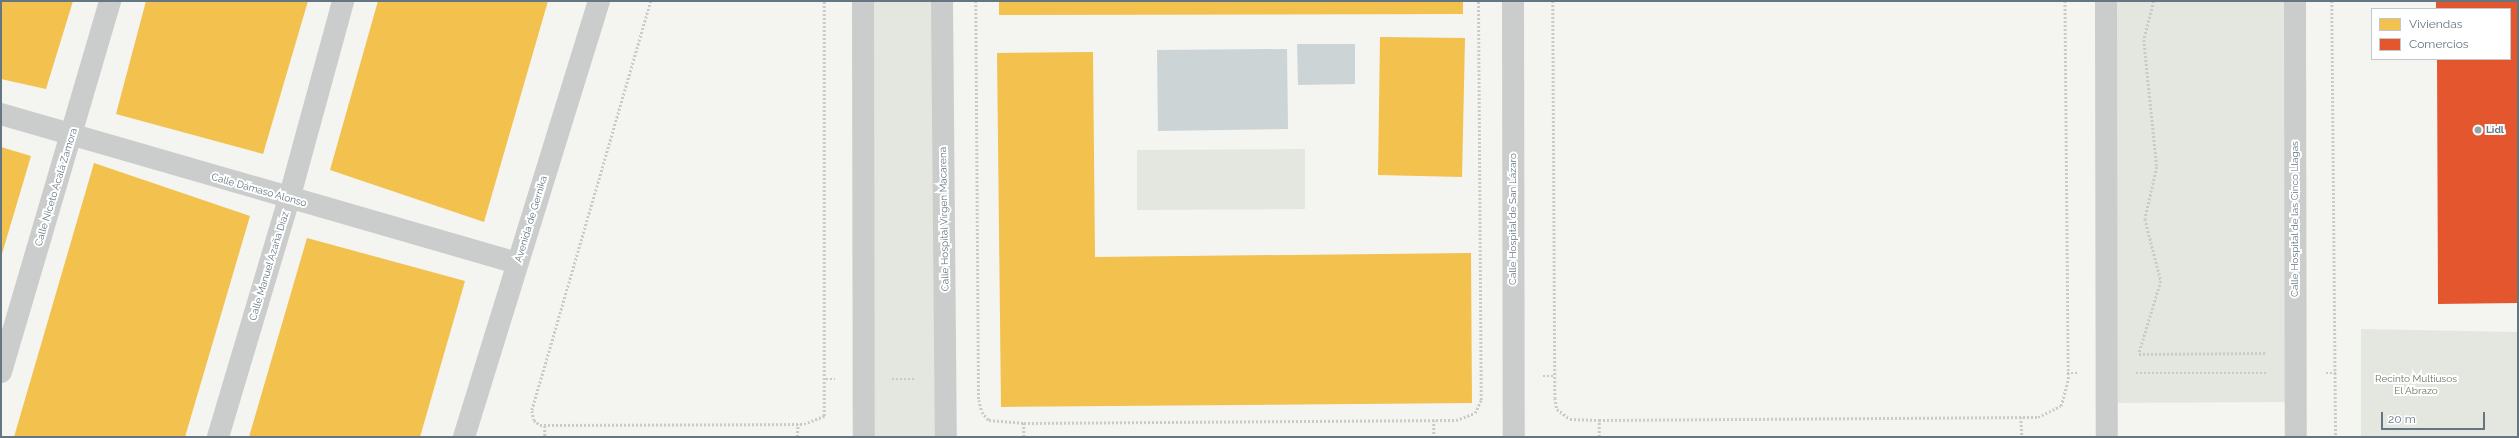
<!DOCTYPE html>
<html>
<head>
<meta charset="utf-8">
<style>
	body { margin:0 }
	#map { position:relative; width:2519px; height:438px; overflow:hidden; background:#f4f4f1; font-family:Raleway,sans-serif }
	div>[style] { position:absolute }
	.green>* { inset:0; background:#e4e7df }
	.water>* { inset:0; background:#ccd4d6 }
	.homes>* { inset:0; background:#f2c14e }
	.shops>* { inset:0; background:#e4572e }
	.path>* { height:2.5px; margin-top:-1.25px; transform-origin:0; background:repeating-linear-gradient(90deg,#cacaca 0 2px,transparent 0 4px) }
	.street>* { height:22px; margin:-11px; padding:0 11px; transform-origin:11px; border-radius:11px; background:#cbcdcd }
	.dots>* { width:11px; height:11px; translate:-50% -50%; box-sizing:border-box; border:2px solid #fff; border-radius:50% }
	span { translate:-50% -50%; white-space:nowrap; text-align:center; line-height:1.15; -webkit-text-stroke:4px #fff; paint-order:stroke }
	.poi-label { font-size:10px; color:#637682; font-weight:700 }
	.left { translate:0 -50%; text-align:left }
	.street-label { font-size:10px; color:#637682 }
	.park-label { font-size:10px; color:#677962 }
	.frame { position:absolute; inset:0; border:2px solid #637682; pointer-events:none }
	.legend { position:absolute; left:2371px; top:8px; width:140px; height:52px; box-sizing:border-box; background:#fff; border:1px solid #c1c8cd; margin:0; padding:5px 7px; list-style:none; font-size:12px; color:#637682 }
	.legend li { display:flex; align-items:center; gap:8px; height:20px }
	.legend b { width:20px; border:1px solid #c1c8cd }
	.scale { position:absolute; left:2381px; top:412px; width:104px; height:18px; box-sizing:border-box; border:2px solid #637682; border-top:0; padding-left:5px; font-size:12px; line-height:14px; white-space:nowrap; color:#637682; -webkit-text-stroke:3px #fff; paint-order:stroke }
</style>
</head>
<body>
<div id="map">
	<div class="green">
		<i style="clip-path:polygon(863px 1px,942px 1px,946px 437px,864px 437px)"></i>
		<i style="clip-path:polygon(2106px 1px,2295px 1px,2296px 402px,2107px 403px)"></i>
		<i style="clip-path:polygon(1305px 149px,1305px 209px,1137px 210px,1137px 150px)"></i>
		<i style="clip-path:polygon(2361px 329px,2518px 332px,2518px 437px,2361px 437px)"></i>
	</div>
	<div class="water">
		<i style="clip-path:polygon(1297px 44px,1355px 44px,1355px 84px,1298px 85px)"></i>
		<i style="clip-path:polygon(1287px 49px,1288px 129px,1158px 131px,1157px 50px)"></i>
	</div>
	<div class="homes">
		<i style="clip-path:polygon(1px 1px,73px 1px,46px 89px,1px 79px)"></i>
		<i style="clip-path:polygon(146px 1px,308px 1px,263px 154px,116px 114px)"></i>
		<i style="clip-path:polygon(378px 1px,548px 1px,484px 222px,330px 170px)"></i>
		<i style="clip-path:polygon(999px 1px,1463px 1px,1463px 14px,999px 15px)"></i>
		<i style="clip-path:polygon(1380px 37px,1465px 38px,1462px 177px,1378px 175px)"></i>
		<i style="clip-path:polygon(1093px 52px,1095px 257px,1471px 253px,1472px 403px,1001px 407px,997px 53px)"></i>
		<i style="clip-path:polygon(1px 147px,31px 156px,1px 257px)"></i>
		<i style="clip-path:polygon(94px 163px,250px 216px,185px 437px,14px 437px)"></i>
		<i style="clip-path:polygon(307px 238px,465px 281px,420px 437px,249px 437px)"></i>
	</div>
	<div class="shops">
		<i style="clip-path:polygon(2436px 1px,2518px 1px,2518px 303px,2438px 304px,2437px 59px,2510px 59px,2510px 9px,2436px 9px)"></i>
	</div>
	<div class="path">
		<i style="left:651px;top:1px;width:427px;rotate:106.2deg"></i>
		<i style="left:532px;top:411px;width:9px;rotate:77deg"></i>
		<i style="left:534px;top:420px;width:8px;rotate:40deg"></i>
		<i style="left:540px;top:425px;width:264px;rotate:-0.2deg"></i>
		<i style="left:804px;top:424px;width:22px;rotate:-22deg"></i>
		<i style="left:824px;top:416px;width:415px;rotate:-90deg"></i>
		<i style="left:976px;top:1px;width:399px;rotate:89.6deg"></i>
		<i style="left:979px;top:400px;width:12px;rotate:76deg"></i>
		<i style="left:982px;top:412px;width:11px;rotate:49deg"></i>
		<i style="left:989px;top:420px;width:35px;rotate:5deg"></i>
		<i style="left:1024px;top:423px;width:432px;rotate:-0.4deg"></i>
		<i style="left:1456px;top:420px;width:20px;rotate:-20deg"></i>
		<i style="left:1475px;top:413px;width:14px;rotate:-65deg"></i>
		<i style="left:1481px;top:400px;width:399px;rotate:-90.4deg"></i>
		<i style="left:1553px;top:1px;width:397px;rotate:89.7deg"></i>
		<i style="left:1555px;top:398px;width:11px;rotate:80deg"></i>
		<i style="left:1557px;top:409px;width:16px;rotate:38deg"></i>
		<i style="left:1570px;top:419px;width:29px;rotate:2deg"></i>
		<i style="left:1599px;top:420px;width:439px;rotate:-0.4deg"></i>
		<i style="left:2038px;top:417px;width:25px;rotate:-26deg"></i>
		<i style="left:2061px;top:406px;width:28px;rotate:-75deg"></i>
		<i style="left:2068px;top:379px;width:378px;rotate:-90.5deg"></i>
		<i style="left:2154px;top:1px;width:40px;rotate:104.4deg"></i>
		<i style="left:2144px;top:40px;width:128px;rotate:84.2deg"></i>
		<i style="left:2157px;top:167px;width:53px;rotate:103deg"></i>
		<i style="left:2145px;top:219px;width:64px;rotate:75.5deg"></i>
		<i style="left:2161px;top:281px;width:76px;rotate:106.8deg"></i>
		<i style="left:2139px;top:354px;width:127px;rotate:-0.5deg"></i>
		<i style="left:2332px;top:1px;width:436px;rotate:89.5deg"></i>
		<i style="left:2067px;top:373px;width:10px"></i>
		<i style="left:2136px;top:373px;width:131px"></i>
		<i style="left:2326px;top:373px;width:10px"></i>
		<i style="left:1543px;top:376px;width:12px"></i>
		<i style="left:826px;top:379px;width:9px"></i>
		<i style="left:892px;top:379px;width:23px"></i>
		<i style="left:2021px;top:417px;width:20px;rotate:87deg"></i>
		<i style="left:1434px;top:420px;width:17px;rotate:90deg"></i>
		<i style="left:1024px;top:423px;width:14px;rotate:90deg"></i>
		<i style="left:545px;top:426px;width:11px;rotate:90deg"></i>
		<i style="left:797px;top:437px;width:13px;rotate:-86deg"></i>
		<i style="left:1599px;top:437px;width:17px;rotate:-90deg"></i>
	</div>
	<div class="street">
		<i style="left:863px;top:1px;width:436px;rotate:89.9deg"></i>
		<i style="left:942px;top:1px;width:436px;rotate:89.5deg"></i>
		<i style="left:1513px;top:1px;width:436px;rotate:89.9deg"></i>
		<i style="left:2106px;top:1px;width:436px;rotate:89.9deg"></i>
		<i style="left:2295px;top:1px;width:436px;rotate:89.9deg"></i>
		<i style="left:1px;top:114px;width:537px;rotate:16.11deg"></i>
		<i style="left:1px;top:372px;width:387px;rotate:-73.6deg"></i>
		<i style="left:218px;top:437px;width:248px;rotate:-73.4deg"></i>
		<i style="left:289px;top:199px;width:205px;rotate:-74.7deg"></i>
		<i style="left:464px;top:437px;width:456px;rotate:-72.8deg"></i>
	</div>
	<div class="dots">
		<i style="left:2478px;top:130px;background:#96a2a9"></i>
	</div>
	<div class="poi-label">
		<span class="left" style="left:2486px;top:130px">Lidl</span>
	</div>
	<div class="street-label">
		<span style="left:56px;top:187px;rotate:-73deg">Calle Niceto Acalá Zamora</span>
		<span style="left:259px;top:190px;rotate:16deg">Calle Dámaso Alonso</span>
		<span style="left:531px;top:219px;rotate:-73deg">Avenida de Gernika</span>
		<span style="left:944px;top:219px;rotate:-91deg">Calle Hospital Virgen Macarena</span>
		<span style="left:1513px;top:219px;rotate:-90deg">Calle Hospital de San Lázaro</span>
		<span style="left:2295px;top:219px;rotate:-90deg">Calle Hospital de las Cinco Llagas</span>
		<span style="left:269px;top:266px;rotate:-73deg">Calle Manuel Azaña Díaz</span>
	</div>
	<div class="park-label">
		<span style="left:2416px;top:384px">Recinto Multiusos<br>El Abrazo</span>
	</div>
	<div class="frame"></div>
	<ul class="legend">
	<li><b style="height:11px;background:#f2c14e"></b>Viviendas</li>
	<li><b style="height:11px;background:#e4572e"></b>Comercios</li>
	</ul>
	<div class="scale">20 m</div>
</div>
</body>
</html>
